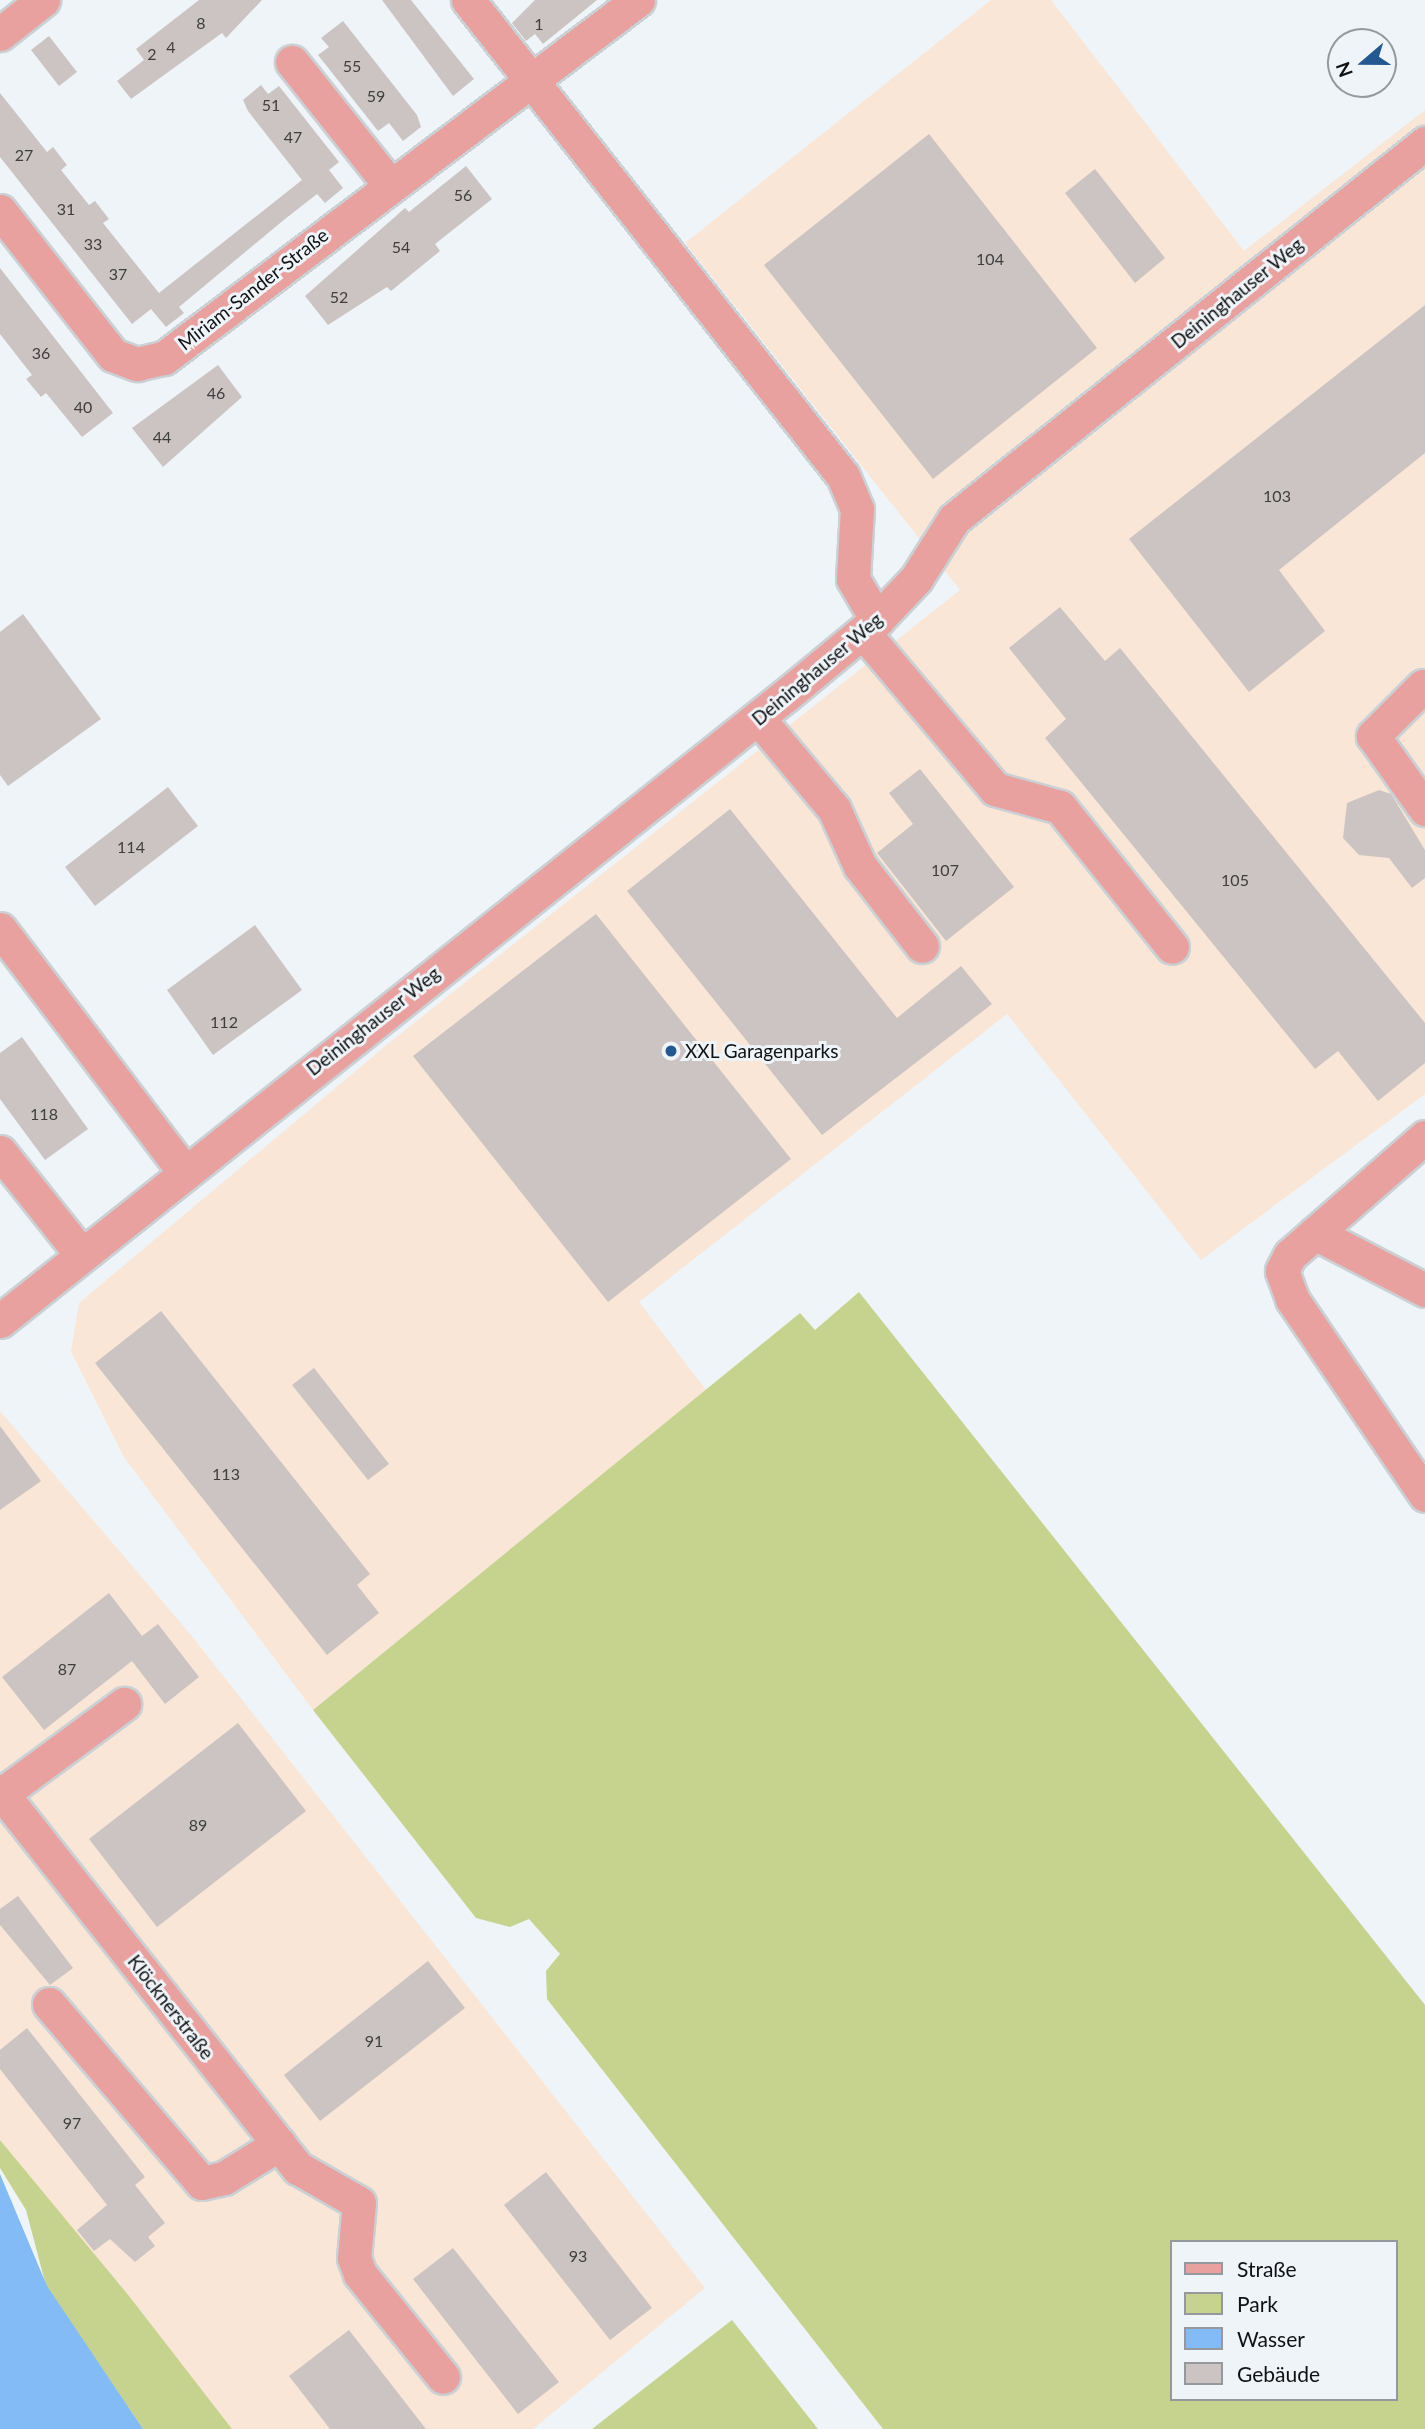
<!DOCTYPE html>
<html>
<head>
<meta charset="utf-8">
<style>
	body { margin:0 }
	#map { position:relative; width:1425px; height:2429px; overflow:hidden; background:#eff4f9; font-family:Lato,sans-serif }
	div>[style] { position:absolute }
	.industrial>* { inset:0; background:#f9e6d6 }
	.green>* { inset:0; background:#c5d38e }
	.water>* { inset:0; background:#83bbf6 }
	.building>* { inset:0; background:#cbc4c2 }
	.roads { filter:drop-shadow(2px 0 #cbd0d4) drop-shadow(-2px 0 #cbd0d4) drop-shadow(0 2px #cbd0d4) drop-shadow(0 -2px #cbd0d4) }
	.minor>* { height:33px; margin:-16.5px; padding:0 16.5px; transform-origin:16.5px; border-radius:16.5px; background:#e8a19f }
	.dots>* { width:19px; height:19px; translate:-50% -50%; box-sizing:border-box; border:4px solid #eff4f9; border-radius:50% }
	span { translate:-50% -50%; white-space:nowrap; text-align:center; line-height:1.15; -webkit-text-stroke:6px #eff4f9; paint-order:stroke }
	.number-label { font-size:16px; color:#3e3e3e }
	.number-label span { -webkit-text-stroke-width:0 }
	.street-label { font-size:19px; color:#0f1112 }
	.poi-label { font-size:19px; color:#0f1112 }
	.left { translate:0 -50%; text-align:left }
	.legend { position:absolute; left:1170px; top:2240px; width:228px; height:161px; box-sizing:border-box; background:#eff4f9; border:2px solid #95999d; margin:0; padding:9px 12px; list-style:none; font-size:21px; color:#0f1112 }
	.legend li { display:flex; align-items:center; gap:14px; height:35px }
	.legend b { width:35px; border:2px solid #95999d }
	.north { position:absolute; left:1327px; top:28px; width:70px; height:70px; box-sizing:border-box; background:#eff4f9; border:2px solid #95999d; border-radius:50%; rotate:250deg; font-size:19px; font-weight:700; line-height:28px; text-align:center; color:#0f1112 }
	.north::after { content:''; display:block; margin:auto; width:24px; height:32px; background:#235890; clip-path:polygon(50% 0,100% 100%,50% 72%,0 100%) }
</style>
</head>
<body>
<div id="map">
	<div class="industrial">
		<i style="clip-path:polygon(991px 0,1051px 0,1244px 251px,1425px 110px,1425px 1094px,1201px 1260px,1007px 1014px,639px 1302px,706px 1390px,313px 1710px,124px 1457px,71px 1352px,79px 1303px,389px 1043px,960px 590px,685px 243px)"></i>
		<i style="clip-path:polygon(0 1411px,191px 1635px,705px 2288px,533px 2429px,232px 2429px,0 2140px)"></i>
	</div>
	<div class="green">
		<i style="clip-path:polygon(evenodd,859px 1292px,1425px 2005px,1425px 2429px,883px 2429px,547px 1999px,546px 1971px,560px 1954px,529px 1919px,510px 1927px,476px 1918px,313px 1710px,800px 1313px,815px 1330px,859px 1292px,1171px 2242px,1395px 2242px,1395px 2399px,1171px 2399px,1171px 2242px)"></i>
		<i style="clip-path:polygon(0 2140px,129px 2296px,232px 2429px,143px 2429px,46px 2286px,26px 2210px,0 2168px)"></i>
		<i style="clip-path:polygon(732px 2320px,818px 2429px,592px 2429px)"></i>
	</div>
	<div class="water">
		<i style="clip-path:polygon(0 2174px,47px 2286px,143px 2429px,0 2429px)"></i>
	</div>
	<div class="building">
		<i style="clip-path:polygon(199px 0,262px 0,226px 38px,222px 33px,131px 99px,117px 81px,144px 60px,136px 49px)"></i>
		<i style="clip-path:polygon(382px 0,411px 0,474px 79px,453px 96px)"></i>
		<i style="clip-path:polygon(535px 0,597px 0,543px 44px,535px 34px,526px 41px,512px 23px)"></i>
		<i style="clip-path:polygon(343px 21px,417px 115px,421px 127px,403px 141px,389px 123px,378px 131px,318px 55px,329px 47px,321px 38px)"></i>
		<i style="clip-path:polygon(49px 36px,77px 72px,59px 86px,31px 50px)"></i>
		<i style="clip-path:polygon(261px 85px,268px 94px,279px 86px,339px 162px,329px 170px,343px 188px,325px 203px,317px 194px,285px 219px,179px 307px,184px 313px,166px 327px,151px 309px,132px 324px,0 157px,0 93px,47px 152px,53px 147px,67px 165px,61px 170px,89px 205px,95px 201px,109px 219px,103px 223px,159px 293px,302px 180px,248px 111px,243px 100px)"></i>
		<i style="clip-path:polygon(929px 134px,1097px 348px,933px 479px,764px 265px)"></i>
		<i style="clip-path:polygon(466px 166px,492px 199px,435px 244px,440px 251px,391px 291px,387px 287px,328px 325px,305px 296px,405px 208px,409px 212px)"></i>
		<i style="clip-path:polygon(1095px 169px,1165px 258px,1135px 283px,1065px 193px)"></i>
		<i style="clip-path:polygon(0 268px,113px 413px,82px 437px,46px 393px,41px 397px,26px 379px,32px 375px,0 334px)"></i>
		<i style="clip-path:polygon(1425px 305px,1425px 453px,1279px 570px,1325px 631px,1249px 692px,1129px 539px)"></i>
		<i style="clip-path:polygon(218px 365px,242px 397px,163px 467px,132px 428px)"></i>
		<i style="clip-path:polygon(1060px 607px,1105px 661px,1120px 648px,1425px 1023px,1425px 1063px,1378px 1101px,1338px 1051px,1315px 1069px,1045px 738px,1066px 719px,1009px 648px)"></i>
		<i style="clip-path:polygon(23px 614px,101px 719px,8px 786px,0 775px,0 632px)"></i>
		<i style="clip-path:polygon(920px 769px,1014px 887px,946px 941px,877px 853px,913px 824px,889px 793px)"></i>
		<i style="clip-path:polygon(168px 787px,198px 826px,95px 906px,65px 867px)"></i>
		<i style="clip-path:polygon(1379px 790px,1391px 794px,1425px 850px,1425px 878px,1412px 888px,1389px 858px,1359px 855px,1343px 838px,1347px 803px)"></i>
		<i style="clip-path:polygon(730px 809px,897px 1018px,961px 966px,992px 1004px,822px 1135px,627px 891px)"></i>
		<i style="clip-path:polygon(596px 914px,791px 1159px,608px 1302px,413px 1056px)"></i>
		<i style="clip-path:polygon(255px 925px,302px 990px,213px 1055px,167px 990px)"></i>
		<i style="clip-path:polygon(22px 1037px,88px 1129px,45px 1160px,0 1099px,0 1053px)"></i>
		<i style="clip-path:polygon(161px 1311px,370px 1574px,357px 1585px,379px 1613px,327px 1655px,95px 1363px)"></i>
		<i style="clip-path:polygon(314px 1368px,389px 1464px,368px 1480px,292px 1385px)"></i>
		<i style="clip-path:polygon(0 1426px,41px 1481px,0 1510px)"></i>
		<i style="clip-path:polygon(109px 1593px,142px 1636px,158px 1624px,199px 1677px,165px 1704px,132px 1661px,44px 1730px,2px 1677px)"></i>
		<i style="clip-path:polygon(238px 1723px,306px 1811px,157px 1927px,89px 1839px)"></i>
		<i style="clip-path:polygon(18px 1896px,73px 1968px,50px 1985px,0 1925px,0 1909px)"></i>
		<i style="clip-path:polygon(428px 1961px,465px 2008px,320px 2121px,284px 2075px)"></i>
		<i style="clip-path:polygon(27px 2028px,145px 2177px,135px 2185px,165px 2223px,148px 2237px,155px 2246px,135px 2262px,110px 2239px,94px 2251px,77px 2230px,107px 2205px,0 2069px,0 2050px)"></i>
		<i style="clip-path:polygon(546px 2172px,652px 2308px,610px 2340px,504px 2205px)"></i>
		<i style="clip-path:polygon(453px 2248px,559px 2382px,518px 2414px,413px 2279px)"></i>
		<i style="clip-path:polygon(349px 2330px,426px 2429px,330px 2429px,289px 2376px)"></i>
	</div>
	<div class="roads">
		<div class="minor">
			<i style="left:468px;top:0;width:606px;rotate:51.77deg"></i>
			<i style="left:843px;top:476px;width:36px;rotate:67deg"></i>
			<i style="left:857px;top:509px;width:70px;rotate:93.3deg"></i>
			<i style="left:853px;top:579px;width:48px;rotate:59.7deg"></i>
			<i style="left:0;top:34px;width:55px;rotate:-38.3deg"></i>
			<i style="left:292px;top:62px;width:156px;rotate:51.5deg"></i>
			<i style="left:0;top:211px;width:183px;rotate:51.9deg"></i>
			<i style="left:113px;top:355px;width:26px;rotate:21deg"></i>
			<i style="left:137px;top:364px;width:28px;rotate:-13deg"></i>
			<i style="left:164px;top:358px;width:594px;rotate:-37.06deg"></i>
			<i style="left:863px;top:632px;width:205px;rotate:49.9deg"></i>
			<i style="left:995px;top:789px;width:67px;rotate:15.5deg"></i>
			<i style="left:1060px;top:807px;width:179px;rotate:51.3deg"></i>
			<i style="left:1423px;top:686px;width:71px;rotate:135deg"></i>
			<i style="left:1373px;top:736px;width:90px;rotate:54.5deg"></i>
			<i style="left:758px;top:718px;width:119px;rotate:50.1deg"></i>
			<i style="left:834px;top:809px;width:63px;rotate:65.5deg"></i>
			<i style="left:860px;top:866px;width:101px;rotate:52.2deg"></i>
			<i style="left:0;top:929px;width:303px;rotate:52.8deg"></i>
			<i style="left:1425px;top:1137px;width:179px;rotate:138.8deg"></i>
			<i style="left:1290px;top:1255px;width:18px;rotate:117deg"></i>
			<i style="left:1282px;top:1271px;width:30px;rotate:70deg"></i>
			<i style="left:1292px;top:1299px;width:237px;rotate:55.8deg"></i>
			<i style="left:0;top:1152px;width:130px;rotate:51.5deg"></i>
			<i style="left:1315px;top:1233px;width:124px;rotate:27.4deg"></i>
			<i style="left:0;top:1321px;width:1003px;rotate:-38.53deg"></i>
			<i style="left:785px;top:696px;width:119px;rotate:-39.6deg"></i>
			<i style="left:877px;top:620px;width:57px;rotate:-46.4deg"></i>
			<i style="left:916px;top:579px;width:71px;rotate:-57.7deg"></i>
			<i style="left:954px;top:519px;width:603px;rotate:-38.6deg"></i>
			<i style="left:0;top:1791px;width:481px;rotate:51.7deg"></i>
			<i style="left:298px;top:2168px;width:70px;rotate:29.8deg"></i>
			<i style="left:359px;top:2203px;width:55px;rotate:95.2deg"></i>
			<i style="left:354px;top:2258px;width:17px;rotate:69deg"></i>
			<i style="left:360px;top:2274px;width:132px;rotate:51.1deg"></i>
			<i style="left:2px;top:1794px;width:152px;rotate:-36.4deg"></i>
			<i style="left:49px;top:2004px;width:235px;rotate:49.5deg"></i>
			<i style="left:202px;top:2183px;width:23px;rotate:-13deg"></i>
			<i style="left:224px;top:2178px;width:65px;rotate:-31.7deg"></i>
		</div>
	</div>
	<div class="dots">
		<i style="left:671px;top:1051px;background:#235890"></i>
	</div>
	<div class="number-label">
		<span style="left:201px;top:23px">8</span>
		<span style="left:539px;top:24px">1</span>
		<span style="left:171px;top:47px">4</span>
		<span style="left:152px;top:54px">2</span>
		<span style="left:352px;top:66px">55</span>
		<span style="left:376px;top:96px">59</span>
		<span style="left:271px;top:105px">51</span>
		<span style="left:293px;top:137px">47</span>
		<span style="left:24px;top:155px">27</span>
		<span style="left:463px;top:195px">56</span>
		<span style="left:66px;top:209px">31</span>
		<span style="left:93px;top:244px">33</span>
		<span style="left:401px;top:247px">54</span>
		<span style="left:990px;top:259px">104</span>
		<span style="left:118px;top:274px">37</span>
		<span style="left:339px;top:297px">52</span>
		<span style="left:41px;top:353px">36</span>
		<span style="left:216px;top:393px">46</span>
		<span style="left:83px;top:407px">40</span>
		<span style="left:162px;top:437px">44</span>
		<span style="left:1277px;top:496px">103</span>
		<span style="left:131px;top:847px">114</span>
		<span style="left:945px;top:870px">107</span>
		<span style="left:1235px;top:880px">105</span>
		<span style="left:224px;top:1022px">112</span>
		<span style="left:44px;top:1114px">118</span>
		<span style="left:226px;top:1474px">113</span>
		<span style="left:67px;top:1669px">87</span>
		<span style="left:198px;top:1825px">89</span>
		<span style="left:374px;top:2041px">91</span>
		<span style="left:72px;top:2123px">97</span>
		<span style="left:578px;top:2256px">93</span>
	</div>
	<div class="street-label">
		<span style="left:253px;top:289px;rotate:-38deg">Miriam-Sander-Straße</span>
		<span style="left:1237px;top:293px;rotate:-39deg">Deininghauser Weg</span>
		<span style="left:817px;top:669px;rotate:-40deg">Deininghauser Weg</span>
		<span style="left:373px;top:1021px;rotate:-38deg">Deininghauser Weg</span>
		<span style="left:171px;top:2007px;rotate:52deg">Klöcknerstraße</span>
	</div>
	<div class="poi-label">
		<span class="left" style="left:685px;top:1051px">XXL Garagenparks</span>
	</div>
	<ul class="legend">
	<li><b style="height:9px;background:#e8a19f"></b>Straße</li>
	<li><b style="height:19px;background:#c5d38e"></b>Park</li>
	<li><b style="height:19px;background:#83bbf6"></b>Wasser</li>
	<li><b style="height:19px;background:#cbc4c2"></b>Gebäude</li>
	</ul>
	<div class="north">N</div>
</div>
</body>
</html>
